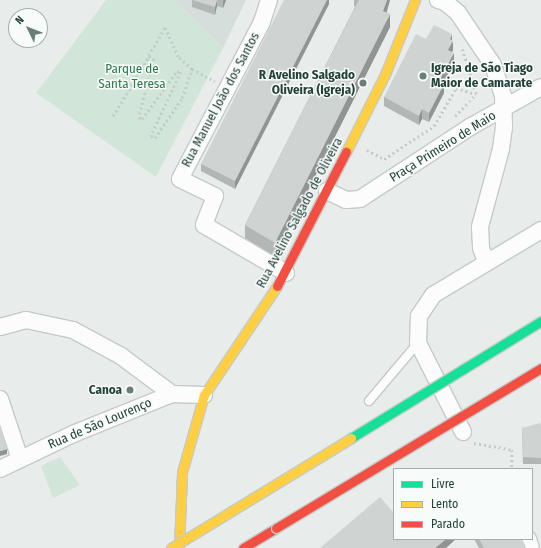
<!DOCTYPE html>
<html>
<head>
<meta charset="utf-8">
<style>
	body { margin:0 }
	#map { position:relative; width:541px; height:548px; overflow:hidden; background:#e8edeb; font-family:"Fira Sans Condensed",sans-serif }
	div>[style] { position:absolute }
	.built>* { inset:0; background:#d6dedb }
	.green>* { inset:0; background:#d1e6d8 }
	.path>* { height:2.5px; margin-top:-1.25px; transform-origin:0; background:repeating-linear-gradient(90deg,#c3ccca 0 2px,transparent 0 5px) }
	.roads { filter:drop-shadow(1px 0 #c5cac8) drop-shadow(-1px 0 #c5cac8) drop-shadow(0 1px #c5cac8) drop-shadow(0 -1px #c5cac8) }
	.lane>* { height:8px; margin:-4px; padding:0 4px; transform-origin:4px; border-radius:4px; background:#fcfcfc }
	.street>* { height:16px; margin:-8px; padding:0 8px; transform-origin:8px; border-radius:8px; background:#fcfcfc }
	.slow>* { height:9px; margin:-4.5px; padding:0 4.5px; transform-origin:4.5px; border-radius:4.5px; background:#ffcf43 }
	.jam>* { height:9px; margin:-4.5px; padding:0 4.5px; transform-origin:4.5px; border-radius:4.5px; background:#f24e42 }
	.bridges { filter:drop-shadow(1px 0 #c3ccc9) drop-shadow(-1px 0 #c3ccc9) drop-shadow(0 1px #c3ccc9) drop-shadow(0 -1px #c3ccc9) }
	.fast-bridge>* { height:9px; margin:-4.5px; padding:0 4.5px; transform-origin:4.5px; border-radius:4.5px; background:#16e098 }
	.slow-bridge>* { height:9px; margin:-4.5px; padding:0 4.5px; transform-origin:4.5px; border-radius:4.5px; background:#ffcf43 }
	.jam-bridge>* { height:9px; margin:-4.5px; padding:0 4.5px; transform-origin:4.5px; border-radius:4.5px; background:#f24e42 }
	.wall>* { inset:0; background:#b2b6b5 }
	.shaded-wall>* { inset:0; background:#919493 }
	.building>* { inset:0; background:#cfd4d2 }
	.dots>* { width:11px; height:11px; translate:-50% -50%; box-sizing:border-box; border:2px solid #f7fbf9; border-radius:50% }
	span { translate:-50% -50%; white-space:nowrap; text-align:center; line-height:1.15; -webkit-text-stroke:3px #f7fbf9; paint-order:stroke }
	.poi-label { font-size:13px; color:#24423a; font-weight:700 }
	.left { translate:0 -50%; text-align:left }
	.right { translate:-100% -50%; text-align:right }
	.park-label { font-size:13px; color:#2d7a4b }
	.street-label { font-size:13px; color:#24423a }
	.legend { position:absolute; left:393px; top:468px; width:140px; height:72px; box-sizing:border-box; background:#f7fbf9; border:1px solid #a3b1ad; margin:0; padding:5px 7px; list-style:none; font-size:12px; color:#24423a }
	.legend li { display:flex; align-items:center; gap:8px; height:20px }
	.legend b { width:20px; border:1px solid #a3b1ad }
	.north { position:absolute; left:8px; top:8px; width:40px; height:40px; box-sizing:border-box; background:#f7fbf9; border:1px solid #a3b1ad; border-radius:50%; rotate:313deg; font-size:11px; font-weight:700; line-height:16px; text-align:center; color:#24423a }
	.north::after { content:''; display:block; margin:auto; width:14px; height:18px; background:#697e78; clip-path:polygon(50% 0,100% 100%,50% 72%,0 100%) }
</style>
</head>
<body>
<div id="map">
	<div class="built">
		<i style="clip-path:polygon(174px 0,246px 0,223px 48px)"></i>
	</div>
	<div class="green">
		<i style="clip-path:polygon(106px 0,174px 0,223px 48px,156px 177px,36px 93px)"></i>
		<i style="clip-path:polygon(60px 457px,80px 485px,53px 498px,41px 466px)"></i>
	</div>
	<div class="path">
		<i style="left:192px;top:69px;width:26px;rotate:28deg"></i>
		<i style="left:113px;top:116px;width:70px;rotate:-59deg"></i>
		<i style="left:149px;top:56px;width:6px;rotate:31deg"></i>
		<i style="left:154px;top:59px;width:60px;rotate:104.5deg"></i>
		<i style="left:139px;top:117px;width:4px;rotate:34deg"></i>
		<i style="left:142px;top:119px;width:59px;rotate:-53.9deg"></i>
		<i style="left:177px;top:71px;width:4px;rotate:14deg"></i>
		<i style="left:181px;top:72px;width:71px;rotate:115.1deg"></i>
		<i style="left:151px;top:136px;width:4px;rotate:27deg"></i>
		<i style="left:155px;top:138px;width:48px;rotate:-56deg"></i>
		<i style="left:182px;top:98px;width:31px;rotate:-71deg"></i>
		<i style="left:192px;top:69px;width:18px;rotate:-139deg"></i>
		<i style="left:178px;top:57px;width:32px;rotate:-114deg"></i>
		<i style="left:165px;top:28px;width:32px;rotate:120deg"></i>
		<i style="left:455px;top:116px;width:30px;rotate:-46deg"></i>
		<i style="left:476px;top:94px;width:47px;rotate:-107.3deg"></i>
		<i style="left:367px;top:150px;width:19px;rotate:28deg"></i>
		<i style="left:384px;top:159px;width:60px;rotate:-33.4deg"></i>
		<i style="left:434px;top:126px;width:44px;rotate:-59.9deg"></i>
		<i style="left:456px;top:88px;width:21px;rotate:17deg"></i>
		<i style="left:474px;top:443px;width:39px;rotate:10deg"></i>
		<i style="left:512px;top:450px;width:19px;rotate:90deg"></i>
	</div>
	<div class="roads">
		<div class="lane">
			<i style="left:369px;top:401px;width:76px;rotate:-49.8deg"></i>
		</div>
		<div class="street">
			<i style="left:269px;top:0;width:23px;rotate:108deg"></i>
			<i style="left:262px;top:22px;width:177px;rotate:117.6deg"></i>
			<i style="left:180px;top:179px;width:39px;rotate:26deg"></i>
			<i style="left:215px;top:196px;width:31px;rotate:111deg"></i>
			<i style="left:204px;top:225px;width:95px;rotate:30.3deg"></i>
			<i style="left:438px;top:0;width:7px;rotate:16deg"></i>
			<i style="left:445px;top:2px;width:17px;rotate:40deg"></i>
			<i style="left:458px;top:13px;width:63px;rotate:56.1deg"></i>
			<i style="left:493px;top:65px;width:33px;rotate:72deg"></i>
			<i style="left:503px;top:96px;width:31px;rotate:88deg"></i>
			<i style="left:504px;top:127px;width:22px;rotate:98deg"></i>
			<i style="left:501px;top:149px;width:81px;rotate:105.1deg"></i>
			<i style="left:480px;top:227px;width:21px;rotate:87deg"></i>
			<i style="left:481px;top:248px;width:15px;rotate:70deg"></i>
			<i style="left:327px;top:191px;width:21px;rotate:25deg"></i>
			<i style="left:346px;top:200px;width:14px;rotate:-4deg"></i>
			<i style="left:360px;top:199px;width:131px;rotate:-33.2deg"></i>
			<i style="left:470px;top:127px;width:81px;rotate:-29.4deg"></i>
			<i style="left:0;top:327px;width:27px;rotate:-15deg"></i>
			<i style="left:26px;top:320px;width:48px;rotate:12deg"></i>
			<i style="left:73px;top:330px;width:55px;rotate:28.4deg"></i>
			<i style="left:121px;top:356px;width:64px;rotate:36.7deg"></i>
			<i style="left:0;top:399px;width:63px;rotate:71.6deg"></i>
			<i style="left:463px;top:432px;width:100px;rotate:-116.8deg"></i>
			<i style="left:418px;top:343px;width:27px;rotate:-88deg"></i>
			<i style="left:419px;top:316px;width:25px;rotate:-56deg"></i>
			<i style="left:433px;top:295px;width:126px;rotate:-31deg"></i>
			<i style="left:0;top:469px;width:81px;rotate:-25.6deg"></i>
			<i style="left:73px;top:434px;width:107px;rotate:-22deg"></i>
			<i style="left:172px;top:394px;width:32px;rotate:2deg"></i>
			<i style="left:528px;top:539px;width:9px;rotate:72deg"></i>
		</div>
		<div class="slow">
			<i style="left:346px;top:152px;width:89px;rotate:-63.4deg"></i>
			<i style="left:386px;top:72px;width:78px;rotate:-68.1deg"></i>
			<i style="left:179px;top:548px;width:76px;rotate:-87.7deg"></i>
			<i style="left:182px;top:472px;width:80px;rotate:-74.1deg"></i>
			<i style="left:204px;top:395px;width:131px;rotate:-56.2deg"></i>
		</div>
		<div class="jam">
			<i style="left:277px;top:286px;width:151px;rotate:-62.8deg"></i>
			<i style="left:243px;top:548px;width:39px;rotate:-31deg"></i>
		</div>
	</div>
	<div class="bridges">
		<div class="fast-bridge">
			<i style="left:351px;top:438px;width:223px;rotate:-31.6deg"></i>
		</div>
		<div class="slow-bridge">
			<i style="left:171px;top:548px;width:211px;rotate:-31.4deg"></i>
		</div>
		<div class="jam-bridge">
			<i style="left:276px;top:528px;width:310px;rotate:-31.1deg"></i>
		</div>
	</div>
	<div class="wall">
		<i style="clip-path:polygon(191px 0,226px 0,223px 8px,217px 6px,215px 15px,192px 7px,192px 0)"></i>
		<i style="clip-path:polygon(329px 0,329px 4px,235px 189px,201px 171px,201px 164px)"></i>
		<i style="clip-path:polygon(354px 0,390px 0,387px 12px,390px 27px,275px 256px,245px 238px,245px 225px,355px 7px,354px 6px)"></i>
		<i style="clip-path:polygon(426px 39px,452px 40px,453px 50px,452px 52px,454px 62px,443px 83px,444px 93px,429px 122px,422px 119px,419px 125px,384px 106px,384px 97px)"></i>
		<i style="clip-path:polygon(541px 425px,541px 464px,523px 464px,522px 428px)"></i>
		<i style="clip-path:polygon(474px 539px,522px 539px,526px 548px,479px 548px)"></i>
	</div>
	<div class="shaded-wall">
		<i style="clip-path:polygon(217px 0,217px 6px,215px 15px,215px 7px)"></i>
		<i style="clip-path:polygon(224px 0,226px 0,223px 8px,223px 1px)"></i>
		<i style="clip-path:polygon(326px 0,329px 0,329px 4px,235px 189px,235px 181px)"></i>
		<i style="clip-path:polygon(387px 0,390px 0,383px 23px,383px 11px)"></i>
		<i style="clip-path:polygon(390px 14px,390px 27px,275px 256px,275px 243px)"></i>
		<i style="clip-path:polygon(452px 34px,452px 43px,453px 41px,453px 50px,448px 59px,448px 50px,450px 39px)"></i>
		<i style="clip-path:polygon(454px 53px,454px 62px,439px 90px,439px 81px)"></i>
		<i style="clip-path:polygon(444px 84px,444px 93px,429px 122px,429px 113px)"></i>
		<i style="clip-path:polygon(422px 109px,422px 119px,419px 125px,419px 116px)"></i>
		<i style="clip-path:polygon(7px 449px,7px 454px,0 456px,0 451px)"></i>
		<i style="clip-path:polygon(446px 539px,456px 539px,446px 548px,435px 548px)"></i>
	</div>
	<div class="building">
		<i style="clip-path:polygon(192px 0,217px 0,215px 7px)"></i>
		<i style="clip-path:polygon(284px 0,327px 0,235px 181px,201px 164px)"></i>
		<i style="clip-path:polygon(359px 0,387px 0,383px 11px,390px 14px,275px 243px,245px 225px)"></i>
		<i style="clip-path:polygon(434px 25px,452px 34px,450px 39px,453px 41px,448px 50px,454px 53px,439px 81px,444px 84px,429px 113px,422px 109px,419px 116px,384px 97px,416px 34px,426px 39px)"></i>
		<i style="clip-path:polygon(540px 423px,541px 425px,541px 458px,523px 457px,522px 428px)"></i>
		<i style="clip-path:polygon(0 425px,7px 449px,0 451px)"></i>
		<i style="clip-path:polygon(380px 497px,394px 513px,394px 539px,446px 539px,435px 548px,320px 548px)"></i>
		<i style="clip-path:polygon(479px 539px,522px 539px,526px 548px,484px 548px)"></i>
	</div>
	<div class="dots">
		<i style="left:423px;top:76px;background:#697e78"></i>
		<i style="left:363px;top:83px;background:#697e78"></i>
		<i style="left:130px;top:390px;background:#697e78"></i>
	</div>
	<div class="poi-label">
		<span class="left" style="left:431px;top:76px">Igreja de São Tiago<br>Maior de Camarate</span>
		<span class="right" style="left:355px;top:83px">R Avelino Salgado<br>Oliveira (Igreja)</span>
		<span class="right" style="left:122px;top:390px">Canoa</span>
	</div>
	<div class="park-label">
		<span style="left:132px;top:77px">Parque de<br>Santa Teresa</span>
	</div>
	<div class="street-label">
		<span style="left:221px;top:100px;rotate:-62deg">Rua Manuel João dos Santos</span>
		<span style="left:443px;top:147px;rotate:-32deg">Praça Primeiro de Maio</span>
		<span style="left:300px;top:213px;rotate:-62deg">Rua Avelino Salgado de Oliveira</span>
		<span style="left:100px;top:424px;rotate:-23deg">Rua de São Lourenço</span>
	</div>
	<ul class="legend">
	<li><b style="height:5px;background:#16e098"></b>Livre</li>
	<li><b style="height:5px;background:#ffcf43"></b>Lento</li>
	<li><b style="height:5px;background:#f24e42"></b>Parado</li>
	</ul>
	<div class="north">N</div>
</div>
</body>
</html>
